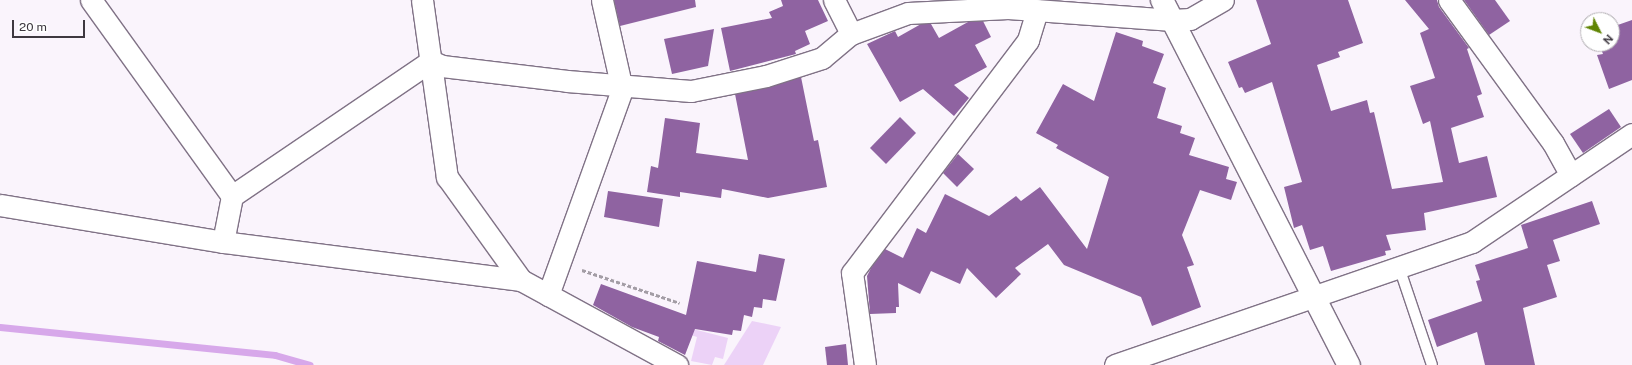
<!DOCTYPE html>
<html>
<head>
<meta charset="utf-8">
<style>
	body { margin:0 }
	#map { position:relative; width:1632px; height:365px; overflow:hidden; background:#faf4fc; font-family:"Public Sans",sans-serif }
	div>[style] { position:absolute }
	.green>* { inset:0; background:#ecd2f7 }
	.stream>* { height:7px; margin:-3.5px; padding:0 3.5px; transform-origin:3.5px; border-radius:3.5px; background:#d7a8ea }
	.building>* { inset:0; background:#8f63a1 }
	.path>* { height:2.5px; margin-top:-1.25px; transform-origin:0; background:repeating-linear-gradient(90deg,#a39da5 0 4px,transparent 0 6px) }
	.roads { filter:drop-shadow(1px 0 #807286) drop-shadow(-1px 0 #807286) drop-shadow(0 1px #807286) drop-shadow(0 -1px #807286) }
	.service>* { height:10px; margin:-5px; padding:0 5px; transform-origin:5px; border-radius:5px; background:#fff }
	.minor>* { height:21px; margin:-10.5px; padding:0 10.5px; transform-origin:10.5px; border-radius:10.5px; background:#fff }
	.tertiary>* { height:22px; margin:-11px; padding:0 11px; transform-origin:11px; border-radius:11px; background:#fff }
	span { translate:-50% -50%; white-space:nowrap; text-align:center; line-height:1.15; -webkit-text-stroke:4px #fff; paint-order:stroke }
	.north { position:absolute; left:1580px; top:12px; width:40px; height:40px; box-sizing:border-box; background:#fff; border:1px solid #b2afb3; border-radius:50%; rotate:132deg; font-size:11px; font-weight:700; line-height:16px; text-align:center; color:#3e3840 }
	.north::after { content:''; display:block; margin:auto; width:14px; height:18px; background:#608504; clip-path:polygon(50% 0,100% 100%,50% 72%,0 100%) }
	.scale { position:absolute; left:12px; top:20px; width:73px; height:18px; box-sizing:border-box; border:2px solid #3e3840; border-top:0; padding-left:5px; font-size:12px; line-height:14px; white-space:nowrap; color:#3e3840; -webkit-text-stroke:3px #fff; paint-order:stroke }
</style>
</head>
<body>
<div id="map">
	<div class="green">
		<i style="clip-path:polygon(752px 321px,781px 327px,763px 365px,724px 365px)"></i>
		<i style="clip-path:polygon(693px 329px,728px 338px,723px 359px,715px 357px,712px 365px,691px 361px,697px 337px,691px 335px)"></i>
	</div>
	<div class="stream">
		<i style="left:0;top:327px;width:276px;rotate:5.8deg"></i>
		<i style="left:275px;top:355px;width:36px;rotate:16deg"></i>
	</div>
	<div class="building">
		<i style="clip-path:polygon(614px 0,695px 0,696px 7px,620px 26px)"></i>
		<i style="clip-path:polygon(781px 0,818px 0,828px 21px,805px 31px,810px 44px,795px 51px,796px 54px,730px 71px,721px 28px,772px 18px,769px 12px,783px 6px)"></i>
		<i style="clip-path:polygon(1256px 0,1348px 0,1363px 43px,1338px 52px,1340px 57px,1317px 65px,1331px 111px,1367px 100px,1370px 113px,1374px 112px,1392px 189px,1443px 182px,1430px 121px,1423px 124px,1410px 86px,1435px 78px,1420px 33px,1429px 29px,1405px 0,1437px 0,1439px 7px,1469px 48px,1467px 49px,1482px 94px,1477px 96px,1484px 117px,1451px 128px,1459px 163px,1487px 156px,1497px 197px,1424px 213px,1426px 230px,1386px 235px,1391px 250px,1385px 251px,1386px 255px,1331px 271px,1323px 246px,1310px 250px,1302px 225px,1294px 228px,1284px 187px,1302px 182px,1272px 82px,1245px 93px,1242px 87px,1239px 88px,1228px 62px,1271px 44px)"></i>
		<i style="clip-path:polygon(1464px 0,1495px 0,1510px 21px,1489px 35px)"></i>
		<i style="clip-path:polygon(1632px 20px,1632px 80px,1609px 89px,1597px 55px,1603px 54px,1599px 44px,1612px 44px,1612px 27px)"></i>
		<i style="clip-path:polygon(983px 21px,991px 37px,975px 45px,987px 67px,954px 85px,969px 98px,954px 116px,923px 89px,900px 102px,867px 44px,895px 31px,898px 37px,921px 24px,931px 24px,939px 38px,968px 22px)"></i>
		<i style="clip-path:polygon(714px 29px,708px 66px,672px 74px,664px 39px)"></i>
		<i style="clip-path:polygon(1116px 32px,1143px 41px,1142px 46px,1164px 54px,1153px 83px,1166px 88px,1157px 118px,1182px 126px,1180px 133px,1195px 138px,1189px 155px,1229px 167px,1226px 179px,1237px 182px,1231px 200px,1200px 190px,1182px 235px,1194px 265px,1187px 267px,1201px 307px,1152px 326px,1141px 297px,1064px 265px,1048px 244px,1015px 268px,1021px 274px,996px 298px,967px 268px,960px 284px,931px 271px,920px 294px,898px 283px,899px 307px,896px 307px,896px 313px,870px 314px,867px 276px,871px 268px,885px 249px,903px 258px,917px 228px,926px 233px,945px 194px,989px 216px,1016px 196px,1021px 201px,1040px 187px,1087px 249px,1109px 177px,1056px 148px,1058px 145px,1036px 133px,1063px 84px,1094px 101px)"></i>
		<i style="clip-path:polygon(801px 77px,814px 141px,818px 140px,827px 187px,768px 198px,722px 189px,721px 198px,680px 192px,680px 197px,647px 192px,651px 166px,658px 168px,665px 118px,700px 123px,696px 153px,748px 160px,735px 94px)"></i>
		<i style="clip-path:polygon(1609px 109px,1621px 127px,1583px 153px,1570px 134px)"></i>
		<i style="clip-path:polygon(900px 117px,916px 133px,886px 164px,870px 148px)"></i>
		<i style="clip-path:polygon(958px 154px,974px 169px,957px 187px,943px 173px)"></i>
		<i style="clip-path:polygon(608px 191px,663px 199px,659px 227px,604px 217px)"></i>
		<i style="clip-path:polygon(1592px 201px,1600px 224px,1553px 240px,1560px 261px,1547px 265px,1557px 297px,1523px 308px,1535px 365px,1485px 365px,1477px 332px,1437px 347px,1428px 320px,1482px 301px,1476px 281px,1480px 280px,1475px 265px,1528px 248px,1521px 225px)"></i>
		<i style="clip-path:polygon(759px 254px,785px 259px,776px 301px,763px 299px,762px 308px,754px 307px,752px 317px,744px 315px,741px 331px,733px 330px,732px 335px,695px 329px,685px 355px,658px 341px,659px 337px,632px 327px,593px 305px,601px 284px,686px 315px,697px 261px,756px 272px)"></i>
		<i style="clip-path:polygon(846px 344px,848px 365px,827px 365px,825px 347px)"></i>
	</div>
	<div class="path">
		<i style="left:582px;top:270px;width:103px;rotate:18.6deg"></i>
	</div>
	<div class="roads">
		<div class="service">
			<i style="left:1399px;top:267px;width:103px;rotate:71.4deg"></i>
		</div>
		<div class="minor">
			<i style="left:91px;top:0;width:241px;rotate:54.3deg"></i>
			<i style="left:422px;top:0;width:179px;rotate:82deg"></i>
			<i style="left:447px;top:177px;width:127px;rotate:54.3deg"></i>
			<i style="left:834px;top:0;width:38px;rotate:63deg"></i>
			<i style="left:1449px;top:0;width:177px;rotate:54deg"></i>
			<i style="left:1553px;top:143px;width:37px;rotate:61deg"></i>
			<i style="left:0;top:205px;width:226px;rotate:9.4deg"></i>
			<i style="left:223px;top:242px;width:300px;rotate:7.3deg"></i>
			<i style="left:521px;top:280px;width:178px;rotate:28.6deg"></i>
			<i style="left:223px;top:242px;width:47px;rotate:-78.9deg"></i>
			<i style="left:232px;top:196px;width:240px;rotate:-34.2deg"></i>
			<i style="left:431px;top:61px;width:12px;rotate:24deg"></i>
			<i style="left:442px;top:66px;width:126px;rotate:6.8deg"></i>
			<i style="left:567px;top:81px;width:124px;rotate:4.6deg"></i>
			<i style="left:691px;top:91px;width:76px;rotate:-11.3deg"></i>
			<i style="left:766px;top:76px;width:59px;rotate:-17.8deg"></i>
			<i style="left:822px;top:58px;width:38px;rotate:-40deg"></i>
			<i style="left:851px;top:34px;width:61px;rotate:-20.2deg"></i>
			<i style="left:908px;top:13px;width:100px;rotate:-2.9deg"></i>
			<i style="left:1008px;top:8px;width:165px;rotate:4.2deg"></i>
			<i style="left:1173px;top:20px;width:17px;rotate:-3deg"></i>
			<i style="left:1190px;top:19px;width:38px;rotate:-30deg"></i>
			<i style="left:548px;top:295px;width:219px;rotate:-70.2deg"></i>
			<i style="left:622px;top:89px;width:91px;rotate:-102.7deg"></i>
			<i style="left:865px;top:365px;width:93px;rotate:-98deg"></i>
			<i style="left:852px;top:273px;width:292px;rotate:-52.9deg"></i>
			<i style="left:1028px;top:40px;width:31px;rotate:-73deg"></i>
			<i style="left:1115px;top:365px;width:378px;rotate:-19deg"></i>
			<i style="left:1472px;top:242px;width:193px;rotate:-34deg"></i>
		</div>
		<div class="tertiary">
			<i style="left:1162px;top:0;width:410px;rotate:62.9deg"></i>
		</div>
	</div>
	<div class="north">N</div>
	<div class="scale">20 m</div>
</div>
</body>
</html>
